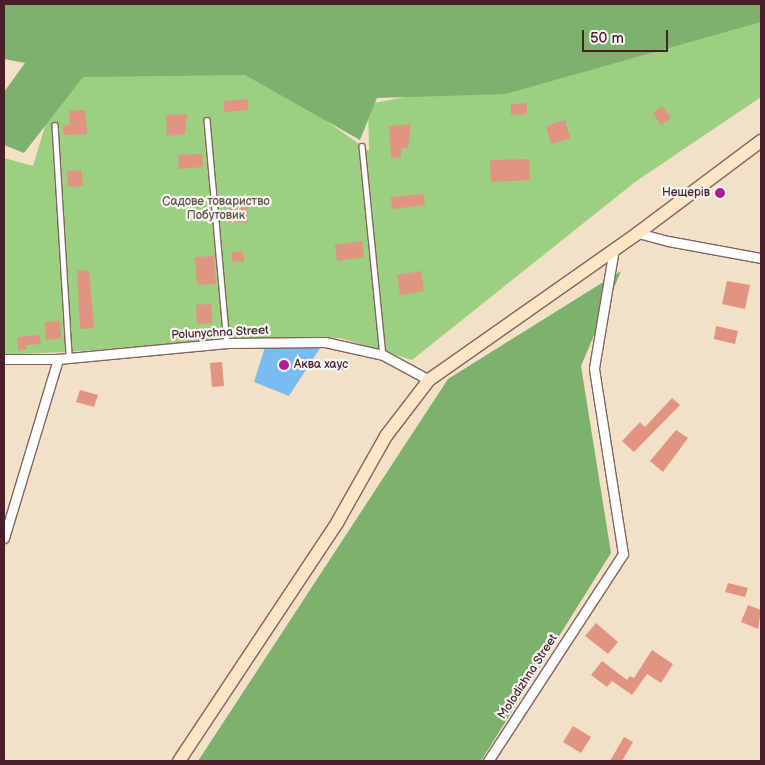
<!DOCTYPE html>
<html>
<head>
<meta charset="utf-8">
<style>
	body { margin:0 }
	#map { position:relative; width:765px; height:765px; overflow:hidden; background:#f2e1c6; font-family:"Balsamiq Sans",sans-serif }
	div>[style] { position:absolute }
	.green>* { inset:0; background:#9ccf7f }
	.forest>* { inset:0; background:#7db26e }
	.water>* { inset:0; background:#79bcef }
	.building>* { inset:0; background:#e09481 }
	.roads { filter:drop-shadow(1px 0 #856361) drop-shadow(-1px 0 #856361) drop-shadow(0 1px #856361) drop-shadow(0 -1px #856361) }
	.service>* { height:4.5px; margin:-2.25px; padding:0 2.25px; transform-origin:2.25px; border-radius:2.25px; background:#fff }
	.minor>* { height:9px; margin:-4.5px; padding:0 4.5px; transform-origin:4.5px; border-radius:4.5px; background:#fff }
	.secondary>* { height:12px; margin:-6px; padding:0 6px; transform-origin:6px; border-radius:6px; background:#fce6c4 }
	.dots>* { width:14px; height:14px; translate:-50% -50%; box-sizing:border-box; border:2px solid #f6f6f2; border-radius:50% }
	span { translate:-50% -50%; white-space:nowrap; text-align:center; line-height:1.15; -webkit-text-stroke:4.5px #f6f6f2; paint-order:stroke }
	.poi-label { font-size:12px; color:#4a1f2b }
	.right { translate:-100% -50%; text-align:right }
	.left { translate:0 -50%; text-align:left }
	.park-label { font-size:12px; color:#635444 }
	.street-label { font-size:12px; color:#4a1f2b }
	.frame { position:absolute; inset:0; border:5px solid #4a1f2b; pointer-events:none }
	.scale { position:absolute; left:582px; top:30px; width:86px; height:22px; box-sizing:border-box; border:2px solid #4a1f2b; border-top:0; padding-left:6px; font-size:15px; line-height:18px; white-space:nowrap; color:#4a1f2b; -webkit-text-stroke:4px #f6f6f2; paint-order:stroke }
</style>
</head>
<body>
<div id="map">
	<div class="green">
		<i style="clip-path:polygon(761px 18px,761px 97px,635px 182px,412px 360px,340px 338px,4px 355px,4px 158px,33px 166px,60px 77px,254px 70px,369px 151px,368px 104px,604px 60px)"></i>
	</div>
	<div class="forest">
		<i style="clip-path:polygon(4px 4px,761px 4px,761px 22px,505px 94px,377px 98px,360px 140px,245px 75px,83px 77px,24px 153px,4px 145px,4px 92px,25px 63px,4px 59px)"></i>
		<i style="clip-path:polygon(621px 271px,581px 366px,611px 553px,481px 761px,198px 761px,448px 379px)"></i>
	</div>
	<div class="water">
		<i style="clip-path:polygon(265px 347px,320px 348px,289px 396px,254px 382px)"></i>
	</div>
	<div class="building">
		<i style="clip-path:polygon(248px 99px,248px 110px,224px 112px,224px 101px)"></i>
		<i style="clip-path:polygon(527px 103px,527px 114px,511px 115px,511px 104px)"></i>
		<i style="clip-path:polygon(662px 106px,671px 118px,661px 125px,653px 113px)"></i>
		<i style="clip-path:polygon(85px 110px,87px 134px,64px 135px,63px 125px,70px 125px,69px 111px)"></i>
		<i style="clip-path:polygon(187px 114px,185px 134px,167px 136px,166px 115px)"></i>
		<i style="clip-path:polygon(565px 120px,570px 138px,551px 144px,546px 126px)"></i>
		<i style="clip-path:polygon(411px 124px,408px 148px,401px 148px,401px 157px,391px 158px,389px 126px)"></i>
		<i style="clip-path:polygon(202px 154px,203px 167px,179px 169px,178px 155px)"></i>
		<i style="clip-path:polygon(529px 159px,530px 180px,491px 182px,490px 160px)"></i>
		<i style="clip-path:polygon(81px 170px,83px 186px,68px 187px,67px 171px)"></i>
		<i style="clip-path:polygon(424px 194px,425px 205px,392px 209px,391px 197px)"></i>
		<i style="clip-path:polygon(247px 207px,248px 222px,229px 223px,228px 208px)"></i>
		<i style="clip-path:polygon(362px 241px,364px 257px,337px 261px,335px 245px)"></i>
		<i style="clip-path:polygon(243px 251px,244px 261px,232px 262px,232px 252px)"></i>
		<i style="clip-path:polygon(214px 256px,216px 284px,197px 285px,195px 257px)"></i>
		<i style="clip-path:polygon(89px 270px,94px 328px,80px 329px,77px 271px)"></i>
		<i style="clip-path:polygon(421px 271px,424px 291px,400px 295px,397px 275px)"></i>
		<i style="clip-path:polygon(727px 281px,750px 285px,745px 309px,722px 304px)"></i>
		<i style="clip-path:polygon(211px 304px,212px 323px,197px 324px,196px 305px)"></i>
		<i style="clip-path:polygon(60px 321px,61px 338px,46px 340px,45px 322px)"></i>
		<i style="clip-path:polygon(235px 326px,245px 326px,245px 335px,235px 336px)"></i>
		<i style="clip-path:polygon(716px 326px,738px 331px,735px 344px,714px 339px)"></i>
		<i style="clip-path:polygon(40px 335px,41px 344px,26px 345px,26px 349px,18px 350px,17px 337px)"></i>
		<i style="clip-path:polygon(222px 362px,224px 386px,212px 387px,210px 363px)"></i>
		<i style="clip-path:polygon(80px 390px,98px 395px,94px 407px,76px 402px)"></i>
		<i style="clip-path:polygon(672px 398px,680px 405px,634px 452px,622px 441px,640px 422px,645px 427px)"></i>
		<i style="clip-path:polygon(676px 430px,688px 438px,663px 472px,650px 461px)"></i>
		<i style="clip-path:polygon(728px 583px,748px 588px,745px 597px,725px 592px)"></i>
		<i style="clip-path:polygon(748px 605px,761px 610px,758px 629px,741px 622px)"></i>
		<i style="clip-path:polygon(596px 623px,618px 642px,608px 654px,585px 636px)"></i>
		<i style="clip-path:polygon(652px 650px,673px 664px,661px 683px,647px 674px,632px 695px,612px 681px,607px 687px,591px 675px,602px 661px,627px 680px,630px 676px,634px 678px)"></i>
		<i style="clip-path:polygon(573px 726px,591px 737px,581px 753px,563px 742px)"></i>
		<i style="clip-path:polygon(624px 737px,633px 742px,622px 761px,610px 761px)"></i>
	</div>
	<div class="roads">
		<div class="service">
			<i style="left:207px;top:120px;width:224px;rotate:84.9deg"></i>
			<i style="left:55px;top:125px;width:231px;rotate:86.5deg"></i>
			<i style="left:362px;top:146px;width:210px;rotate:84.3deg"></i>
		</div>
		<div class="minor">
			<i style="left:638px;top:233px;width:31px;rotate:15deg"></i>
			<i style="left:668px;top:241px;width:95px;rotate:10.4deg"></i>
			<i style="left:4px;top:359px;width:54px"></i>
			<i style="left:58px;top:359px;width:170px;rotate:-5.4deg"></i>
			<i style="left:227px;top:343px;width:98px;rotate:-0.6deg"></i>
			<i style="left:325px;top:342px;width:59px;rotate:12.6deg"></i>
			<i style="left:383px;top:355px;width:52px;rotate:28.5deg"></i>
			<i style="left:4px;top:538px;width:187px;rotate:-73.2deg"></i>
			<i style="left:488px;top:761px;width:247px;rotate:-56.9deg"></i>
			<i style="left:623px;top:554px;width:188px;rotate:-98.9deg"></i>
			<i style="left:594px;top:368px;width:121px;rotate:-80.5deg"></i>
		</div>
		<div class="secondary">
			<i style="left:179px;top:761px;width:286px;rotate:-56.4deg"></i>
			<i style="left:337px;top:523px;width:100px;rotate:-60.6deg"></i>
			<i style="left:386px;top:436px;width:71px;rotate:-52.5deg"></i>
			<i style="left:429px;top:380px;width:256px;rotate:-35.1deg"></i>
			<i style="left:638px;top:233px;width:154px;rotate:-36.8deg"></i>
		</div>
	</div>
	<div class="dots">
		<i style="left:720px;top:193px;background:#b5179e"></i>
		<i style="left:284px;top:365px;background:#b5179e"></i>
	</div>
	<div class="poi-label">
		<span class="right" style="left:710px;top:193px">Нещерів</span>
		<span class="left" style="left:294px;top:365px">Аква хаус</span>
	</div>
	<div class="park-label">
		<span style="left:216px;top:209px">Садове товариство<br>Побутовик</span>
	</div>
	<div class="street-label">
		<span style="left:220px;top:333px;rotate:-3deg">Polunychna Street</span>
		<span style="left:528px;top:677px;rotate:-57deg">Molodizhna Street</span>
	</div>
	<div class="frame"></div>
	<div class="scale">50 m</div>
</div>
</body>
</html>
